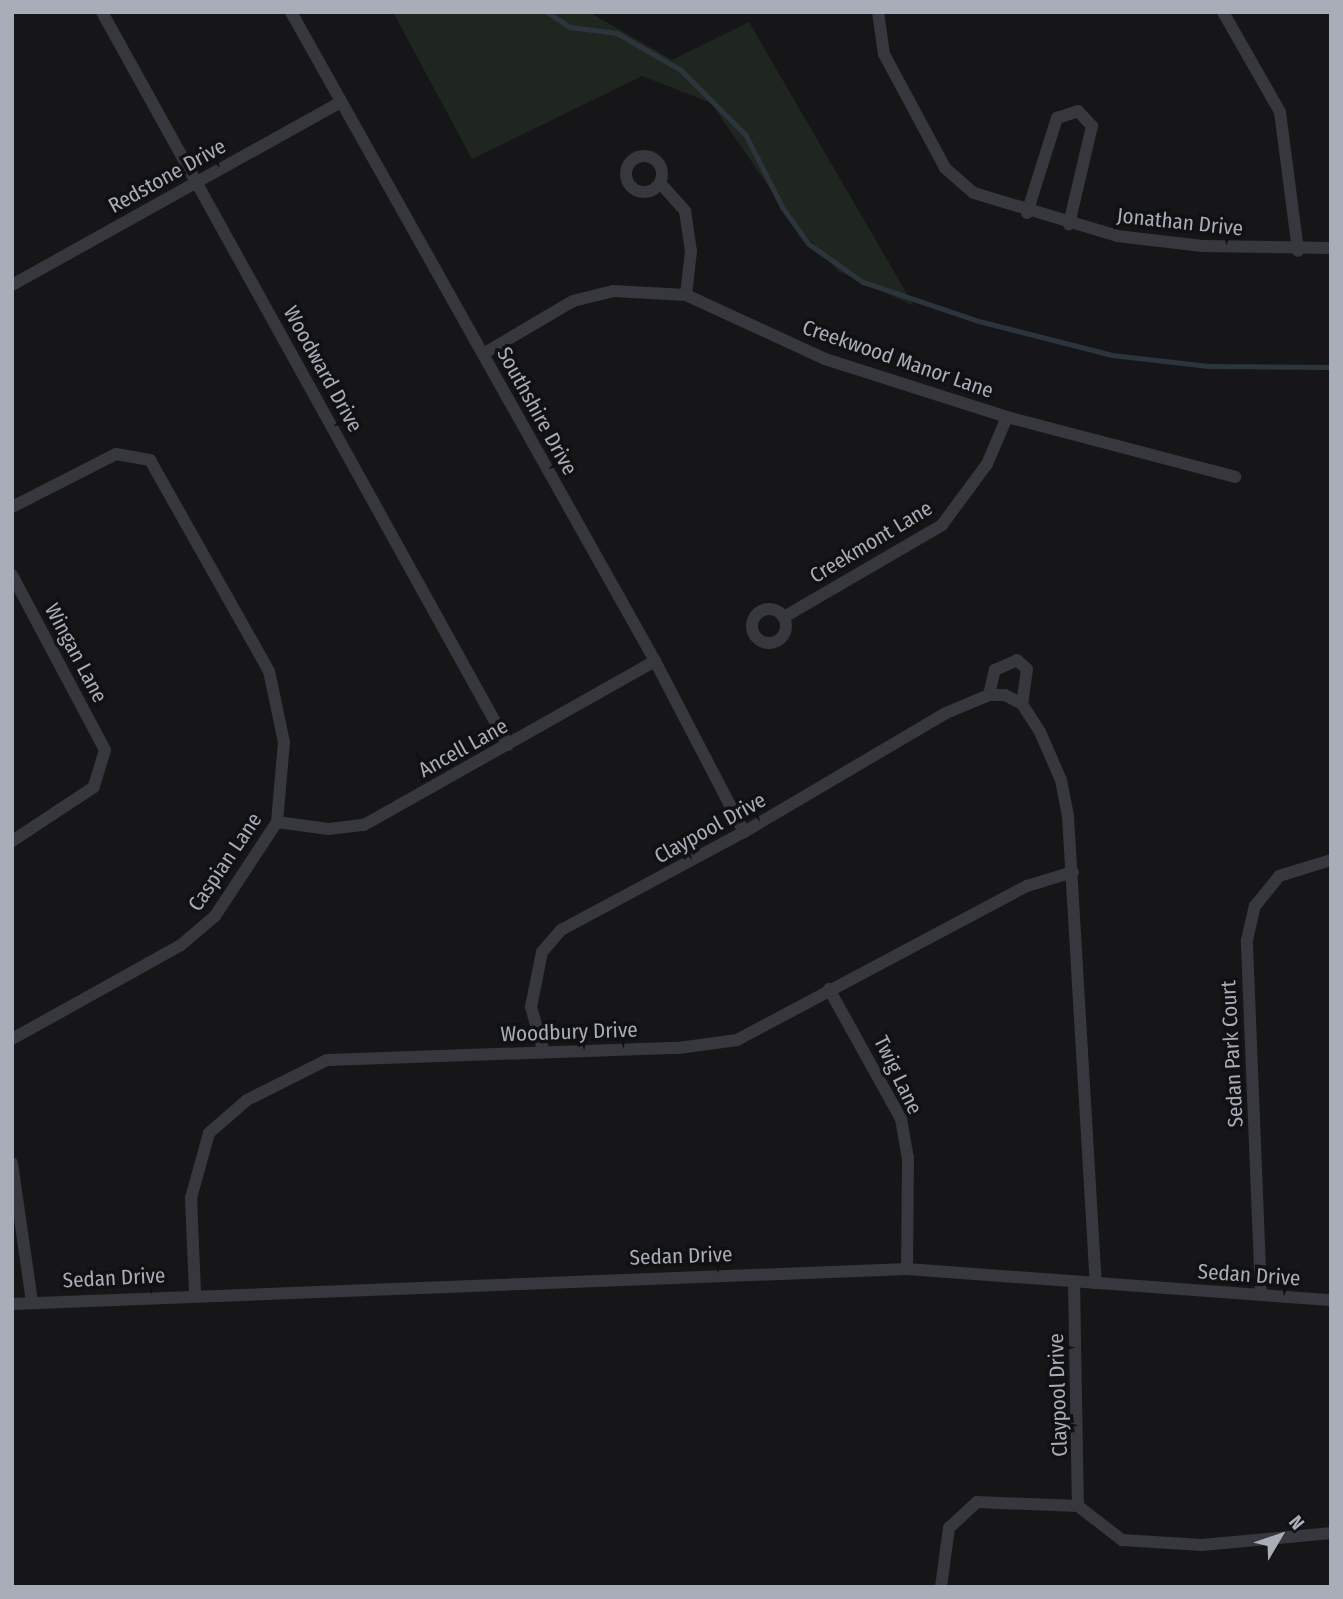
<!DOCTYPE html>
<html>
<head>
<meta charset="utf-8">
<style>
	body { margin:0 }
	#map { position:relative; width:1343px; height:1599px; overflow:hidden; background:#161618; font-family:"Fira Sans Condensed",sans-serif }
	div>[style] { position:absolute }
	.green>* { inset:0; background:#1e261f }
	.stream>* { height:4.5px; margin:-2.25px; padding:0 2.25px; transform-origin:2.25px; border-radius:2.25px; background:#2c353c }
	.street>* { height:12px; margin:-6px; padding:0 6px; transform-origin:6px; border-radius:6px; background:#37383d }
	.street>.ring { margin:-6px; padding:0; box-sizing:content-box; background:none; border:12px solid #37383d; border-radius:50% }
	span { translate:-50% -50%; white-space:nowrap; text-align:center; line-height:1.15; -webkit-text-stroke:7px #111113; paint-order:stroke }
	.street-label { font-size:21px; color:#a8adb8 }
	.frame { position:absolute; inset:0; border:14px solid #a8adb8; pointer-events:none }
	.north { position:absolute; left:1245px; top:1501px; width:70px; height:70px; -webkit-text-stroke:5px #111113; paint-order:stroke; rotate:51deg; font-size:19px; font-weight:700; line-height:28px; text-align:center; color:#a8adb8 }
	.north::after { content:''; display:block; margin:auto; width:24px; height:32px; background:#a8adb8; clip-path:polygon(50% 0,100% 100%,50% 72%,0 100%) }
</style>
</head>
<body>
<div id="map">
	<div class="green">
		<i style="clip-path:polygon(393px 12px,589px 12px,672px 60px,749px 22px,914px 306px,838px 271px,791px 219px,711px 103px,642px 76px,472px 159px)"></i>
	</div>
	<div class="stream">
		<i style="left:547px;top:12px;width:27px;rotate:33deg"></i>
		<i style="left:570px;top:27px;width:47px;rotate:7.3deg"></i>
		<i style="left:617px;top:33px;width:74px;rotate:30deg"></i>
		<i style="left:681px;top:70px;width:92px;rotate:45deg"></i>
		<i style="left:746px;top:135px;width:82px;rotate:63.1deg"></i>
		<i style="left:783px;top:208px;width:44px;rotate:54.2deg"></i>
		<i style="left:809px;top:244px;width:66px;rotate:35.1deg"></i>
		<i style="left:863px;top:282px;width:122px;rotate:18.6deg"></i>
		<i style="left:979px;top:321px;width:137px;rotate:14.3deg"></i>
		<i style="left:1112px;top:355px;width:97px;rotate:6.5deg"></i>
		<i style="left:1208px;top:366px;width:123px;rotate:0.5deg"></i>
	</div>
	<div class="street">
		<i style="left:102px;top:12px;width:838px;rotate:61.02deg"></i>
		<i style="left:291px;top:12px;width:744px;rotate:60.71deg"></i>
		<i style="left:655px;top:661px;width:193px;rotate:62.5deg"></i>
		<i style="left:878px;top:12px;width:42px;rotate:81.9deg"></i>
		<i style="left:884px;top:54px;width:129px;rotate:61.8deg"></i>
		<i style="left:945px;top:168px;width:38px;rotate:41deg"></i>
		<i style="left:974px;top:193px;width:149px;rotate:16.7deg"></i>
		<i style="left:1117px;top:236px;width:86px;rotate:6.7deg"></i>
		<i style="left:1202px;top:246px;width:129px;rotate:0.9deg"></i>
		<i style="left:1223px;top:12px;width:115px;rotate:60.3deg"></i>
		<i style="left:1280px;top:112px;width:140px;rotate:82.6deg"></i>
		<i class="ring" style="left:626px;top:156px;width:24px;height:24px"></i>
		<i style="left:660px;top:183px;width:38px;rotate:48deg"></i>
		<i style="left:685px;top:211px;width:40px;rotate:81.5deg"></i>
		<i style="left:691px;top:251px;width:44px;rotate:96.5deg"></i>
		<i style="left:1027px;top:213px;width:100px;rotate:-72.5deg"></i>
		<i style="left:1057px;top:118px;width:22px;rotate:-18deg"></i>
		<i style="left:1078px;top:111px;width:21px;rotate:47deg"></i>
		<i style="left:1092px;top:126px;width:101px;rotate:103.2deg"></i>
		<i style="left:12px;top:285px;width:376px;rotate:-29.1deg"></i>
		<i style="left:483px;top:354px;width:104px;rotate:-30.5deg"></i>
		<i style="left:573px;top:301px;width:41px;rotate:-14deg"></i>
		<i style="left:613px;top:291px;width:73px;rotate:3.1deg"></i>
		<i style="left:686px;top:295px;width:153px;rotate:24.7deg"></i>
		<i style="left:825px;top:359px;width:191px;rotate:17.7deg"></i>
		<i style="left:1007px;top:417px;width:236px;rotate:14.7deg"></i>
		<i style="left:12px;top:507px;width:117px;rotate:-27deg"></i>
		<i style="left:116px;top:454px;width:35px;rotate:10deg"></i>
		<i style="left:150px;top:460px;width:242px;rotate:60.6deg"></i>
		<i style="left:269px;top:671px;width:73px;rotate:78.1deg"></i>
		<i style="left:284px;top:742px;width:80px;rotate:95deg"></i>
		<i style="left:277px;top:822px;width:113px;rotate:123.4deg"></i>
		<i style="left:215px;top:916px;width:45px;rotate:139.5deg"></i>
		<i style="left:181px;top:945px;width:193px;rotate:150.9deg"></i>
		<i style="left:12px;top:575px;width:198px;rotate:62deg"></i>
		<i style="left:105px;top:750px;width:39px;rotate:107deg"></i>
		<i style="left:94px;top:787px;width:98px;rotate:146.6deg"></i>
		<i class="ring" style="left:752px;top:609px;width:22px;height:22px"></i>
		<i style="left:784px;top:617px;width:183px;rotate:-30.2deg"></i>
		<i style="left:942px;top:525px;width:76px;rotate:-53.6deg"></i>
		<i style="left:987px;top:464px;width:51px;rotate:-66.9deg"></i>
		<i style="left:989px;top:695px;width:26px;rotate:-77deg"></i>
		<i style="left:995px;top:670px;width:24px;rotate:-24deg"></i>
		<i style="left:1017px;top:660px;width:13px;rotate:42deg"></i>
		<i style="left:1027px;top:669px;width:35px;rotate:98deg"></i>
		<i style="left:277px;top:822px;width:52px;rotate:7.7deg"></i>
		<i style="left:329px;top:829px;width:35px;rotate:-7deg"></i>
		<i style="left:364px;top:825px;width:334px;rotate:-29.4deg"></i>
		<i style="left:829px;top:989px;width:149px;rotate:61deg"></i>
		<i style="left:901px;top:1119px;width:39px;rotate:80deg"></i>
		<i style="left:908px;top:1157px;width:112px;rotate:90.5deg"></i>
		<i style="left:543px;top:1049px;width:44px;rotate:-105.9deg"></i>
		<i style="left:531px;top:1007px;width:56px;rotate:-78.7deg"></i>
		<i style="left:542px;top:952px;width:29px;rotate:-49deg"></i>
		<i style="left:561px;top:930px;width:208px;rotate:-28.2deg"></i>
		<i style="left:744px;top:832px;width:234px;rotate:-30.5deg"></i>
		<i style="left:946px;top:713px;width:47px;rotate:-22.7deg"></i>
		<i style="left:989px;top:695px;width:16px"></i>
		<i style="left:1005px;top:695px;width:19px;rotate:28deg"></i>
		<i style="left:1022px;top:704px;width:33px;rotate:57deg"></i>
		<i style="left:1040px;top:732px;width:52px;rotate:66.4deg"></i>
		<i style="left:1061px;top:780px;width:37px;rotate:79deg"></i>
		<i style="left:1068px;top:816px;width:468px;rotate:86.6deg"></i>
		<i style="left:12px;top:1163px;width:139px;rotate:81.8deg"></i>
		<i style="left:1074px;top:1282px;width:224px;rotate:89deg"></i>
		<i style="left:195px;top:1293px;width:95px;rotate:-92.4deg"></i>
		<i style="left:191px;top:1198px;width:67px;rotate:-74.5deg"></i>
		<i style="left:209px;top:1133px;width:50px;rotate:-41deg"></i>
		<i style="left:247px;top:1100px;width:89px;rotate:-26.6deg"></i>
		<i style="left:327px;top:1060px;width:351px;rotate:-2deg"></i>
		<i style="left:678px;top:1048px;width:60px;rotate:-7.7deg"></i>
		<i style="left:737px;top:1040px;width:328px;rotate:-28deg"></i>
		<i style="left:1027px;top:886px;width:48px;rotate:-16.9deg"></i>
		<i style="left:1261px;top:1294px;width:354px;rotate:-92.3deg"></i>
		<i style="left:1247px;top:940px;width:35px;rotate:-77deg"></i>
		<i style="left:1255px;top:906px;width:38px;rotate:-51deg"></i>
		<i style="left:1279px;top:876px;width:54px;rotate:-17.1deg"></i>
		<i style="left:12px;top:1304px;width:896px;rotate:-2.24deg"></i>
		<i style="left:907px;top:1269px;width:425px;rotate:4.2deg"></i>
		<i style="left:941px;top:1587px;width:60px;rotate:-82.3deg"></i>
		<i style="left:949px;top:1528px;width:38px;rotate:-43deg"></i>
		<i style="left:977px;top:1502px;width:101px;rotate:2.3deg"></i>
		<i style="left:1078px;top:1506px;width:56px;rotate:37.7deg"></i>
		<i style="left:1122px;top:1540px;width:80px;rotate:3.6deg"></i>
		<i style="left:1202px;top:1545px;width:130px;rotate:-5.3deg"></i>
	</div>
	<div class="street-label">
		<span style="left:167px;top:176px;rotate:-29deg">Redstone Drive</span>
		<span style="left:1180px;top:222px;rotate:6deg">Jonathan Drive</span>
		<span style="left:898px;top:359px;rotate:19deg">Creekwood Manor Lane</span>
		<span style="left:323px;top:369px;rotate:61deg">Woodward Drive</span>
		<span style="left:537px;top:411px;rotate:61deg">Southshire Drive</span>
		<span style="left:871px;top:542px;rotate:-31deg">Creekmont Lane</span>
		<span style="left:76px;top:653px;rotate:62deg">Wingan Lane</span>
		<span style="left:463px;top:748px;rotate:-29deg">Ancell Lane</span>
		<span style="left:710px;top:828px;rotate:-29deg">Claypool Drive</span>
		<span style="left:225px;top:862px;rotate:-56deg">Caspian Lane</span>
		<span style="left:569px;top:1032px;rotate:-2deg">Woodbury Drive</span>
		<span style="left:1232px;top:1054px;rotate:-93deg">Sedan Park Court</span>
		<span style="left:898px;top:1075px;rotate:64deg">Twig Lane</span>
		<span style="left:681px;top:1256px;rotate:-2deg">Sedan Drive</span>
		<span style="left:1249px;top:1275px;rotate:4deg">Sedan Drive</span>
		<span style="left:114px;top:1278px;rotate:-3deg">Sedan Drive</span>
		<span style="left:1058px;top:1395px;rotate:-92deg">Claypool Drive</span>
	</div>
	<div class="frame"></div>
	<div class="north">N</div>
</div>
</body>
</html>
